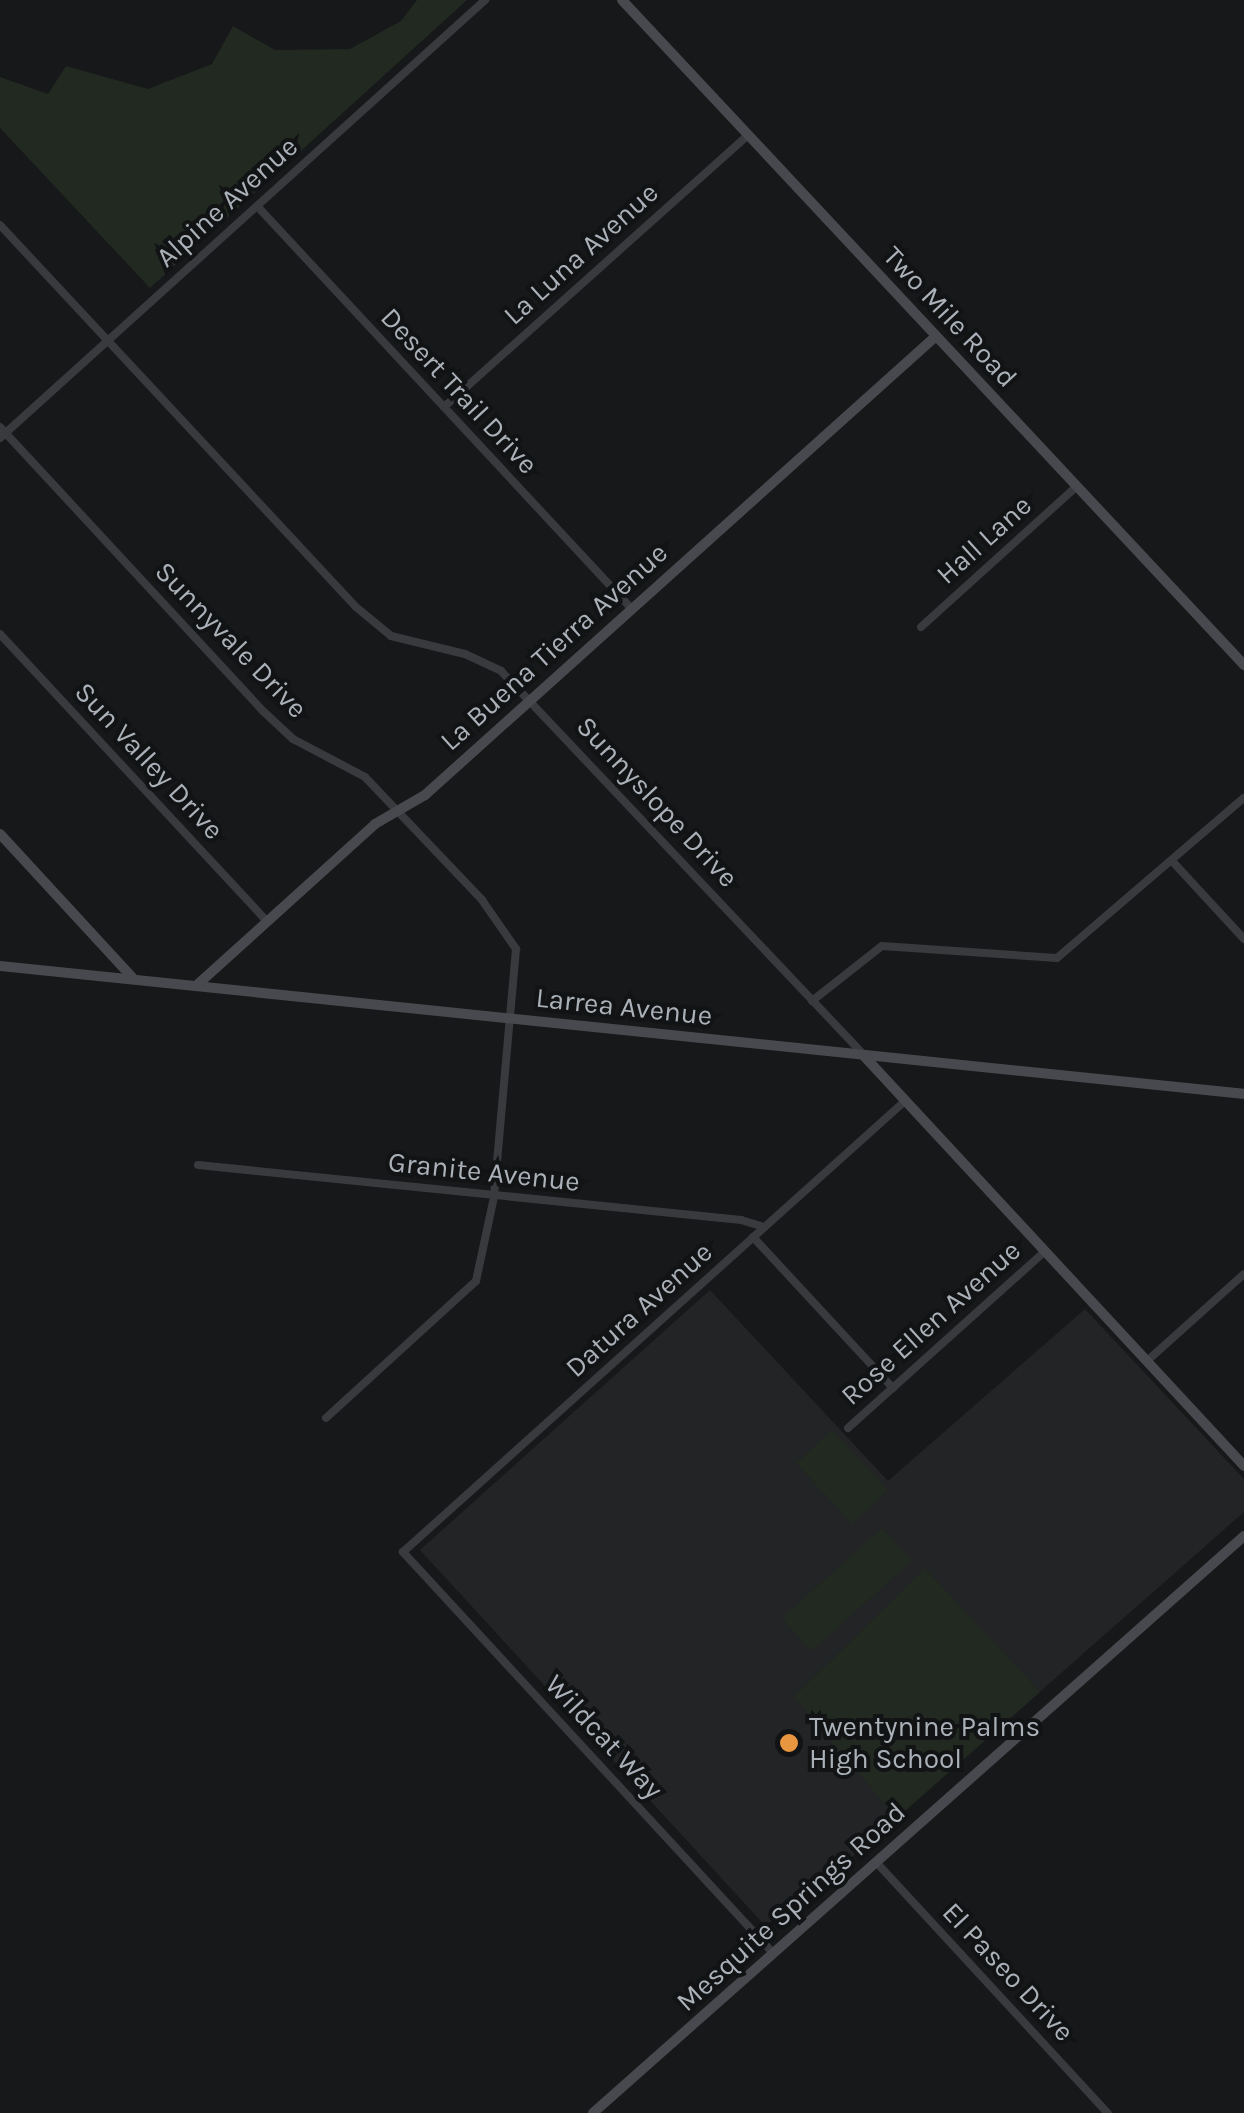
<!DOCTYPE html>
<html>
<head>
<meta charset="utf-8">
<style>
	body { margin:0 }
	#map { position:relative; width:1244px; height:2113px; overflow:hidden; background:#171819; font-family:Karla,sans-serif }
	div>[style] { position:absolute }
	.built>* { inset:0; background:#232426 }
	.green>* { inset:0; background:#212921 }
	.street>* { height:8px; margin:-4px; padding:0 4px; transform-origin:4px; border-radius:4px; background:#383a3e }
	.secondary>* { height:10px; margin:-5px; padding:0 5px; transform-origin:5px; border-radius:5px; background:#47494e }
	.dots>* { width:28px; height:28px; translate:-50% -50%; box-sizing:border-box; border:5px solid #121314; border-radius:50% }
	span { translate:-50% -50%; white-space:nowrap; text-align:center; line-height:1.15; -webkit-text-stroke:8px #121314; paint-order:stroke }
	.street-label { font-size:28px; color:#aab1b8 }
	.poi-label { font-size:28px; color:#aab1b8 }
	.left { translate:0 -50%; text-align:left }
</style>
</head>
<body>
<div id="map">
	<div class="built">
		<i style="clip-path:polygon(710px 1290px,888px 1481px,1085px 1309px,1244px 1479px,1244px 1512px,769px 1930px,420px 1550px)"></i>
	</div>
	<div class="green">
		<i style="clip-path:polygon(417px 0,467px 0,150px 288px,0 128px,0 77px,48px 94px,66px 66px,148px 89px,212px 64px,233px 26px,275px 50px,350px 49px,401px 21px)"></i>
		<i style="clip-path:polygon(832px 1430px,888px 1490px,852px 1524px,796px 1463px)"></i>
		<i style="clip-path:polygon(882px 1528px,912px 1561px,811px 1651px,782px 1618px)"></i>
		<i style="clip-path:polygon(925px 1568px,1040px 1692px,897px 1818px,794px 1697px)"></i>
	</div>
	<div class="street">
		<i style="left:257px;top:206px;width:548px;rotate:47.07deg"></i>
		<i style="left:0;top:225px;width:522px;rotate:47.02deg"></i>
		<i style="left:356px;top:607px;width:45px;rotate:39.6deg"></i>
		<i style="left:391px;top:636px;width:76px;rotate:13.7deg"></i>
		<i style="left:465px;top:654px;width:40px;rotate:25deg"></i>
		<i style="left:501px;top:671px;width:528px;rotate:46.61deg"></i>
		<i style="left:444px;top:407px;width:408px;rotate:-41.8deg"></i>
		<i style="left:0;top:427px;width:387px;rotate:47.2deg"></i>
		<i style="left:263px;top:711px;width:41px;rotate:43deg"></i>
		<i style="left:293px;top:739px;width:81px;rotate:27.8deg"></i>
		<i style="left:365px;top:777px;width:170px;rotate:46.4deg"></i>
		<i style="left:482px;top:900px;width:60px;rotate:55.2deg"></i>
		<i style="left:516px;top:949px;width:249px;rotate:95.1deg"></i>
		<i style="left:494px;top:1197px;width:86px;rotate:102.1deg"></i>
		<i style="left:476px;top:1281px;width:203px;rotate:137.6deg"></i>
		<i style="left:0;top:438px;width:654px;rotate:-42.08deg"></i>
		<i style="left:921px;top:627px;width:210px;rotate:-42.1deg"></i>
		<i style="left:0;top:634px;width:391px;rotate:47.1deg"></i>
		<i style="left:1173px;top:862px;width:105px;rotate:47.3deg"></i>
		<i style="left:812px;top:1001px;width:89px;rotate:-38.2deg"></i>
		<i style="left:882px;top:946px;width:175px;rotate:3.9deg"></i>
		<i style="left:1057px;top:958px;width:246px;rotate:-40.6deg"></i>
		<i style="left:198px;top:1165px;width:546px;rotate:5.78deg"></i>
		<i style="left:741px;top:1220px;width:24px;rotate:17deg"></i>
		<i style="left:753px;top:1237px;width:206px;rotate:47.2deg"></i>
		<i style="left:1147px;top:1361px;width:130px;rotate:-41.9deg"></i>
		<i style="left:848px;top:1428px;width:263px;rotate:-41.9deg"></i>
		<i style="left:876px;top:1862px;width:342px;rotate:47.3deg"></i>
		<i style="left:773px;top:1953px;width:546px;rotate:-132.7deg"></i>
		<i style="left:403px;top:1552px;width:675px;rotate:-41.94deg"></i>
	</div>
	<div class="secondary">
		<i style="left:622px;top:0;width:911px;rotate:46.91deg"></i>
		<i style="left:0;top:834px;width:195px;rotate:47.3deg"></i>
		<i style="left:0;top:966px;width:1251px;rotate:5.87deg"></i>
		<i style="left:197px;top:985px;width:240px;rotate:-42.1deg"></i>
		<i style="left:375px;top:824px;width:58px;rotate:-30.1deg"></i>
		<i style="left:425px;top:795px;width:687px;rotate:-41.93deg"></i>
		<i style="left:864px;top:1056px;width:559px;rotate:47.17deg"></i>
		<i style="left:593px;top:2113px;width:870px;rotate:-41.55deg"></i>
	</div>
	<div class="dots">
		<i style="left:789px;top:1743px;background:#e99640"></i>
	</div>
	<div class="street-label">
		<span style="left:227px;top:202px;rotate:-42deg">Alpine Avenue</span>
		<span style="left:581px;top:254px;rotate:-42deg">La Luna Avenue</span>
		<span style="left:950px;top:317px;rotate:47deg">Two Mile Road</span>
		<span style="left:459px;top:391px;rotate:47deg">Desert Trail Drive</span>
		<span style="left:984px;top:540px;rotate:-42deg">Hall Lane</span>
		<span style="left:231px;top:640px;rotate:46deg">Sunnyvale Drive</span>
		<span style="left:554px;top:647px;rotate:-42deg">La Buena Tierra Avenue</span>
		<span style="left:149px;top:761px;rotate:47deg">Sun Valley Drive</span>
		<span style="left:657px;top:802px;rotate:47deg">Sunnyslope Drive</span>
		<span style="left:624px;top:1007px;rotate:6deg">Larrea Avenue</span>
		<span style="left:484px;top:1172px;rotate:6deg">Granite Avenue</span>
		<span style="left:639px;top:1310px;rotate:-42deg">Datura Avenue</span>
		<span style="left:931px;top:1323px;rotate:-42deg">Rose Ellen Avenue</span>
		<span style="left:604px;top:1737px;rotate:47deg">Wildcat Way</span>
		<span style="left:791px;top:1907px;rotate:-42deg">Mesquite Springs Road</span>
		<span style="left:1008px;top:1972px;rotate:47deg">El Paseo Drive</span>
	</div>
	<div class="poi-label">
		<span class="left" style="left:809px;top:1743px">Twentynine Palms<br>High School</span>
	</div>
</div>
</body>
</html>
